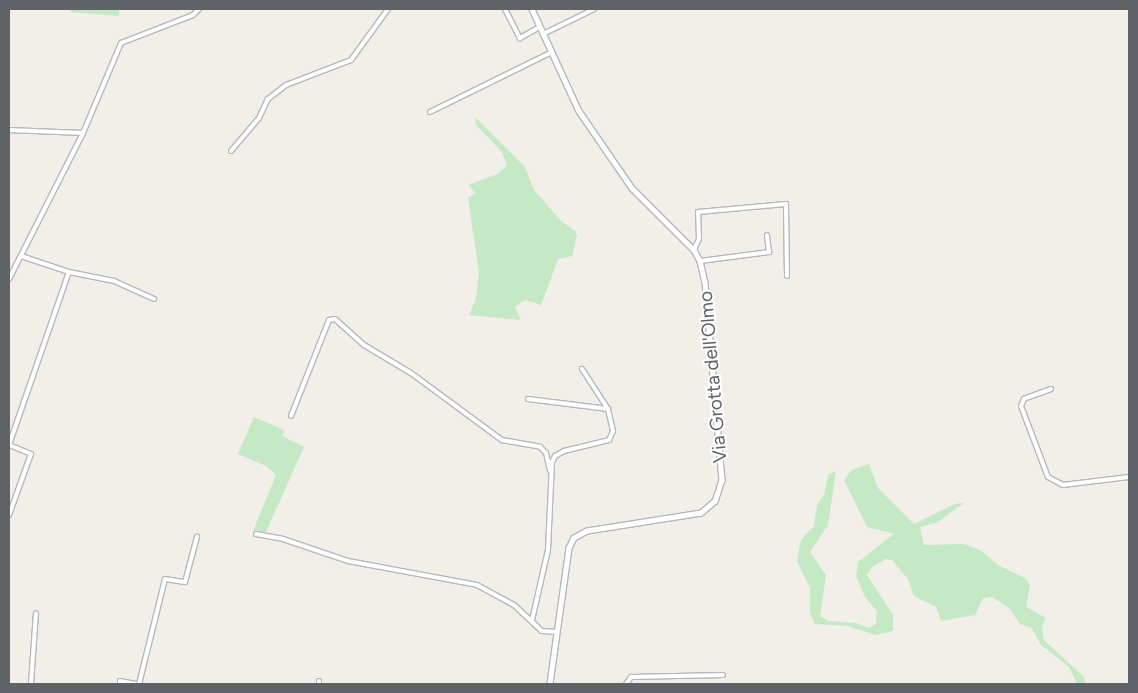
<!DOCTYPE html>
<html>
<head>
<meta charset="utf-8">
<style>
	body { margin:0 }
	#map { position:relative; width:1138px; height:693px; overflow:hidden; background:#f1efe8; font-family:Figtree,sans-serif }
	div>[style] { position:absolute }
	.green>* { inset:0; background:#c5e8c5 }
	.roads { filter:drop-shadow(1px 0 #b5b8bc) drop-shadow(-1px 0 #b5b8bc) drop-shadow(0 1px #b5b8bc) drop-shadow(0 -1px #b5b8bc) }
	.minor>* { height:4px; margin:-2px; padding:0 2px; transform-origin:2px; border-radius:2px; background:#fff }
	.tertiary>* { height:4.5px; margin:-2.25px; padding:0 2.25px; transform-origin:2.25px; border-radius:2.25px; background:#fff }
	span { translate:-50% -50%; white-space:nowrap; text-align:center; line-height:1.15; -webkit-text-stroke:4px #fff; paint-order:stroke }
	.street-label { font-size:19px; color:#5f6368 }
	.frame { position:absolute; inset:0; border:10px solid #5f6368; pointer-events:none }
</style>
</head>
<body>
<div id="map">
	<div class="green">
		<i style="clip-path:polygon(70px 9px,119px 9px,119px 16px,70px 12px)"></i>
		<i style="clip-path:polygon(475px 117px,525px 167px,534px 190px,561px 221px,575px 231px,577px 236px,572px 256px,558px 259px,541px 305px,525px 300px,515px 307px,521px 320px,469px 315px,476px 299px,479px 272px,468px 198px,476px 193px,468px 185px,498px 174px,507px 165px,502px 152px,476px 125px)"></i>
		<i style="clip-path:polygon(254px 417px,284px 430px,282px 436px,304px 447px,265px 534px,253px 531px,276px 475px,266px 466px,238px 454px)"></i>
		<i style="clip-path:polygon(869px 464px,878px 488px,914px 524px,952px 505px,965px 502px,938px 522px,920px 527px,924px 545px,963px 544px,980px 550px,998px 565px,1025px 578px,1030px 585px,1026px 607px,1046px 618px,1042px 626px,1044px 640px,1084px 677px,1085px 684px,1077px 684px,1069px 667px,1040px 644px,1032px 628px,1020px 624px,1009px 608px,992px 597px,983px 598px,975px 615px,941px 621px,936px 607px,914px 596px,908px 579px,892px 560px,886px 559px,872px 567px,867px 575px,893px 615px,893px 631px,875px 635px,848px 626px,815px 624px,810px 613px,810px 588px,797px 561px,801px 540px,814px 526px,817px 505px,824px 495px,828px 475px,836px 471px,828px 525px,810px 552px,826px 575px,820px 616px,828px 621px,856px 623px,869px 628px,876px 624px,877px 611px,865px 597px,856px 576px,858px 562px,894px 534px,867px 527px,844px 480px,852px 470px)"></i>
	</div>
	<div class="roads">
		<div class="minor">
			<i style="left:505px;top:9px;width:33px;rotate:63deg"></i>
			<i style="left:520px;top:38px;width:23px;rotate:-29deg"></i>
			<i style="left:543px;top:34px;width:57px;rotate:-26.1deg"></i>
			<i style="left:430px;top:112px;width:136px;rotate:-26.2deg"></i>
			<i style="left:9px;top:130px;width:74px;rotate:2.3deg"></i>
			<i style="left:231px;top:151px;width:43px;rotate:-49.7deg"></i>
			<i style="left:259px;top:118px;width:21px;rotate:-65deg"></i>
			<i style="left:268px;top:99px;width:23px;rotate:-38deg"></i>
			<i style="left:286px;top:85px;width:70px;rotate:-21deg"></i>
			<i style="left:351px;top:60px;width:63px;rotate:-54deg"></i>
			<i style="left:694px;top:250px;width:12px;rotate:-66deg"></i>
			<i style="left:699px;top:239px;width:27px;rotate:-92deg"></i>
			<i style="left:698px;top:212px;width:88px;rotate:-5.2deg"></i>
			<i style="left:786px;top:204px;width:72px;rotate:89.2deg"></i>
			<i style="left:21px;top:256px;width:51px;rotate:18.4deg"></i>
			<i style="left:69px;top:272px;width:46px;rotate:11.3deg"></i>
			<i style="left:114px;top:281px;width:44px;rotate:24.2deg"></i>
			<i style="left:700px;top:261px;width:70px;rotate:-7.4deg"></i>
			<i style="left:769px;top:252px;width:17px;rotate:-97deg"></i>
			<i style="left:9px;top:279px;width:164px;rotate:-63.1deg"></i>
			<i style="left:83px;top:133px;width:98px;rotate:-67.1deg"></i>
			<i style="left:121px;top:43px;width:77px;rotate:-21.3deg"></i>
			<i style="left:193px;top:15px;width:8px;rotate:-45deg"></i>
			<i style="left:1051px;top:389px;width:29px;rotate:160deg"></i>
			<i style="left:1024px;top:399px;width:8px;rotate:113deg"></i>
			<i style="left:1021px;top:406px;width:76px;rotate:69.2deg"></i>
			<i style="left:1048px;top:477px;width:17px;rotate:28deg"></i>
			<i style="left:1063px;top:485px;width:66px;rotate:-6.9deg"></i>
			<i style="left:528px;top:399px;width:81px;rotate:7.1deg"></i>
			<i style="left:291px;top:416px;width:103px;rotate:-68.4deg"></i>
			<i style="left:329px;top:320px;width:6px;rotate:-9deg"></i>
			<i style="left:335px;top:319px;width:39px;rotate:42deg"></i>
			<i style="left:364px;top:345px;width:55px;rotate:30.8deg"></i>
			<i style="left:411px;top:373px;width:113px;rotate:36.4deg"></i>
			<i style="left:502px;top:440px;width:39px;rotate:10deg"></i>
			<i style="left:540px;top:447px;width:8px;rotate:45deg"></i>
			<i style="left:546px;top:453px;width:18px;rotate:77deg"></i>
			<i style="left:9px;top:445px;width:183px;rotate:-70.9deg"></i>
			<i style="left:9px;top:445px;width:24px;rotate:22deg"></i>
			<i style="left:31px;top:454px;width:65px;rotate:109.8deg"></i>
			<i style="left:256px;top:534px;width:27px;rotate:10deg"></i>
			<i style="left:283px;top:539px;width:69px;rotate:18.7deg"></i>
			<i style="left:348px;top:561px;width:131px;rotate:10.5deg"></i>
			<i style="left:477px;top:585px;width:42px;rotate:28.4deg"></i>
			<i style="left:514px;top:605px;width:38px;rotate:43deg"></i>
			<i style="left:542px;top:631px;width:15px;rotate:4deg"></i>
			<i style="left:532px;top:620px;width:72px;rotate:-77.1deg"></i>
			<i style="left:548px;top:550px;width:88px;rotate:-87.4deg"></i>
			<i style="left:552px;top:462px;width:7px;rotate:-63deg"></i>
			<i style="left:555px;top:456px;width:10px;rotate:-29deg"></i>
			<i style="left:564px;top:451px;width:46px;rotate:-13.7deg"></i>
			<i style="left:609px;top:440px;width:10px;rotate:-66deg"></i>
			<i style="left:613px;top:431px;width:23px;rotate:-103deg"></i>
			<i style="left:608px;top:409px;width:48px;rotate:-123deg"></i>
			<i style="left:31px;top:684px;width:71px;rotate:-86deg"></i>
			<i style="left:120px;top:684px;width:3px;rotate:-90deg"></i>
			<i style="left:120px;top:681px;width:16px;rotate:11deg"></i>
			<i style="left:139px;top:684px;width:108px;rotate:-76.1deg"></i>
			<i style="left:165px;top:579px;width:20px;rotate:9deg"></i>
			<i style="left:185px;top:582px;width:47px;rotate:-75.1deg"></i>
			<i style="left:319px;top:684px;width:3px;rotate:-90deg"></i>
			<i style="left:626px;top:684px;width:9px;rotate:-54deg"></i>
			<i style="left:631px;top:677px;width:92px;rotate:-1.2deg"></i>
		</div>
		<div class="tertiary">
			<i style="left:532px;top:9px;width:112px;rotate:65.3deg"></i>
			<i style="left:579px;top:111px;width:93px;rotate:55.5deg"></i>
			<i style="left:632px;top:188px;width:88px;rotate:45deg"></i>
			<i style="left:694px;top:250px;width:13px;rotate:61deg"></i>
			<i style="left:700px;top:261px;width:22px;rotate:77deg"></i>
			<i style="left:705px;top:282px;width:199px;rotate:85.1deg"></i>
			<i style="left:722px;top:480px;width:22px;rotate:108deg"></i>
			<i style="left:715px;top:501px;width:18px;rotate:139deg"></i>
			<i style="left:701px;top:513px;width:115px;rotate:171deg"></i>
			<i style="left:587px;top:531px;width:15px;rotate:152deg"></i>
			<i style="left:574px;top:538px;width:11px;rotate:117deg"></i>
			<i style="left:569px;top:548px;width:137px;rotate:98deg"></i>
		</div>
	</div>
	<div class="street-label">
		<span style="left:713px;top:377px;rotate:-95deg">Via Grotta dell'Olmo</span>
	</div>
	<div class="frame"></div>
</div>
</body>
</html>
